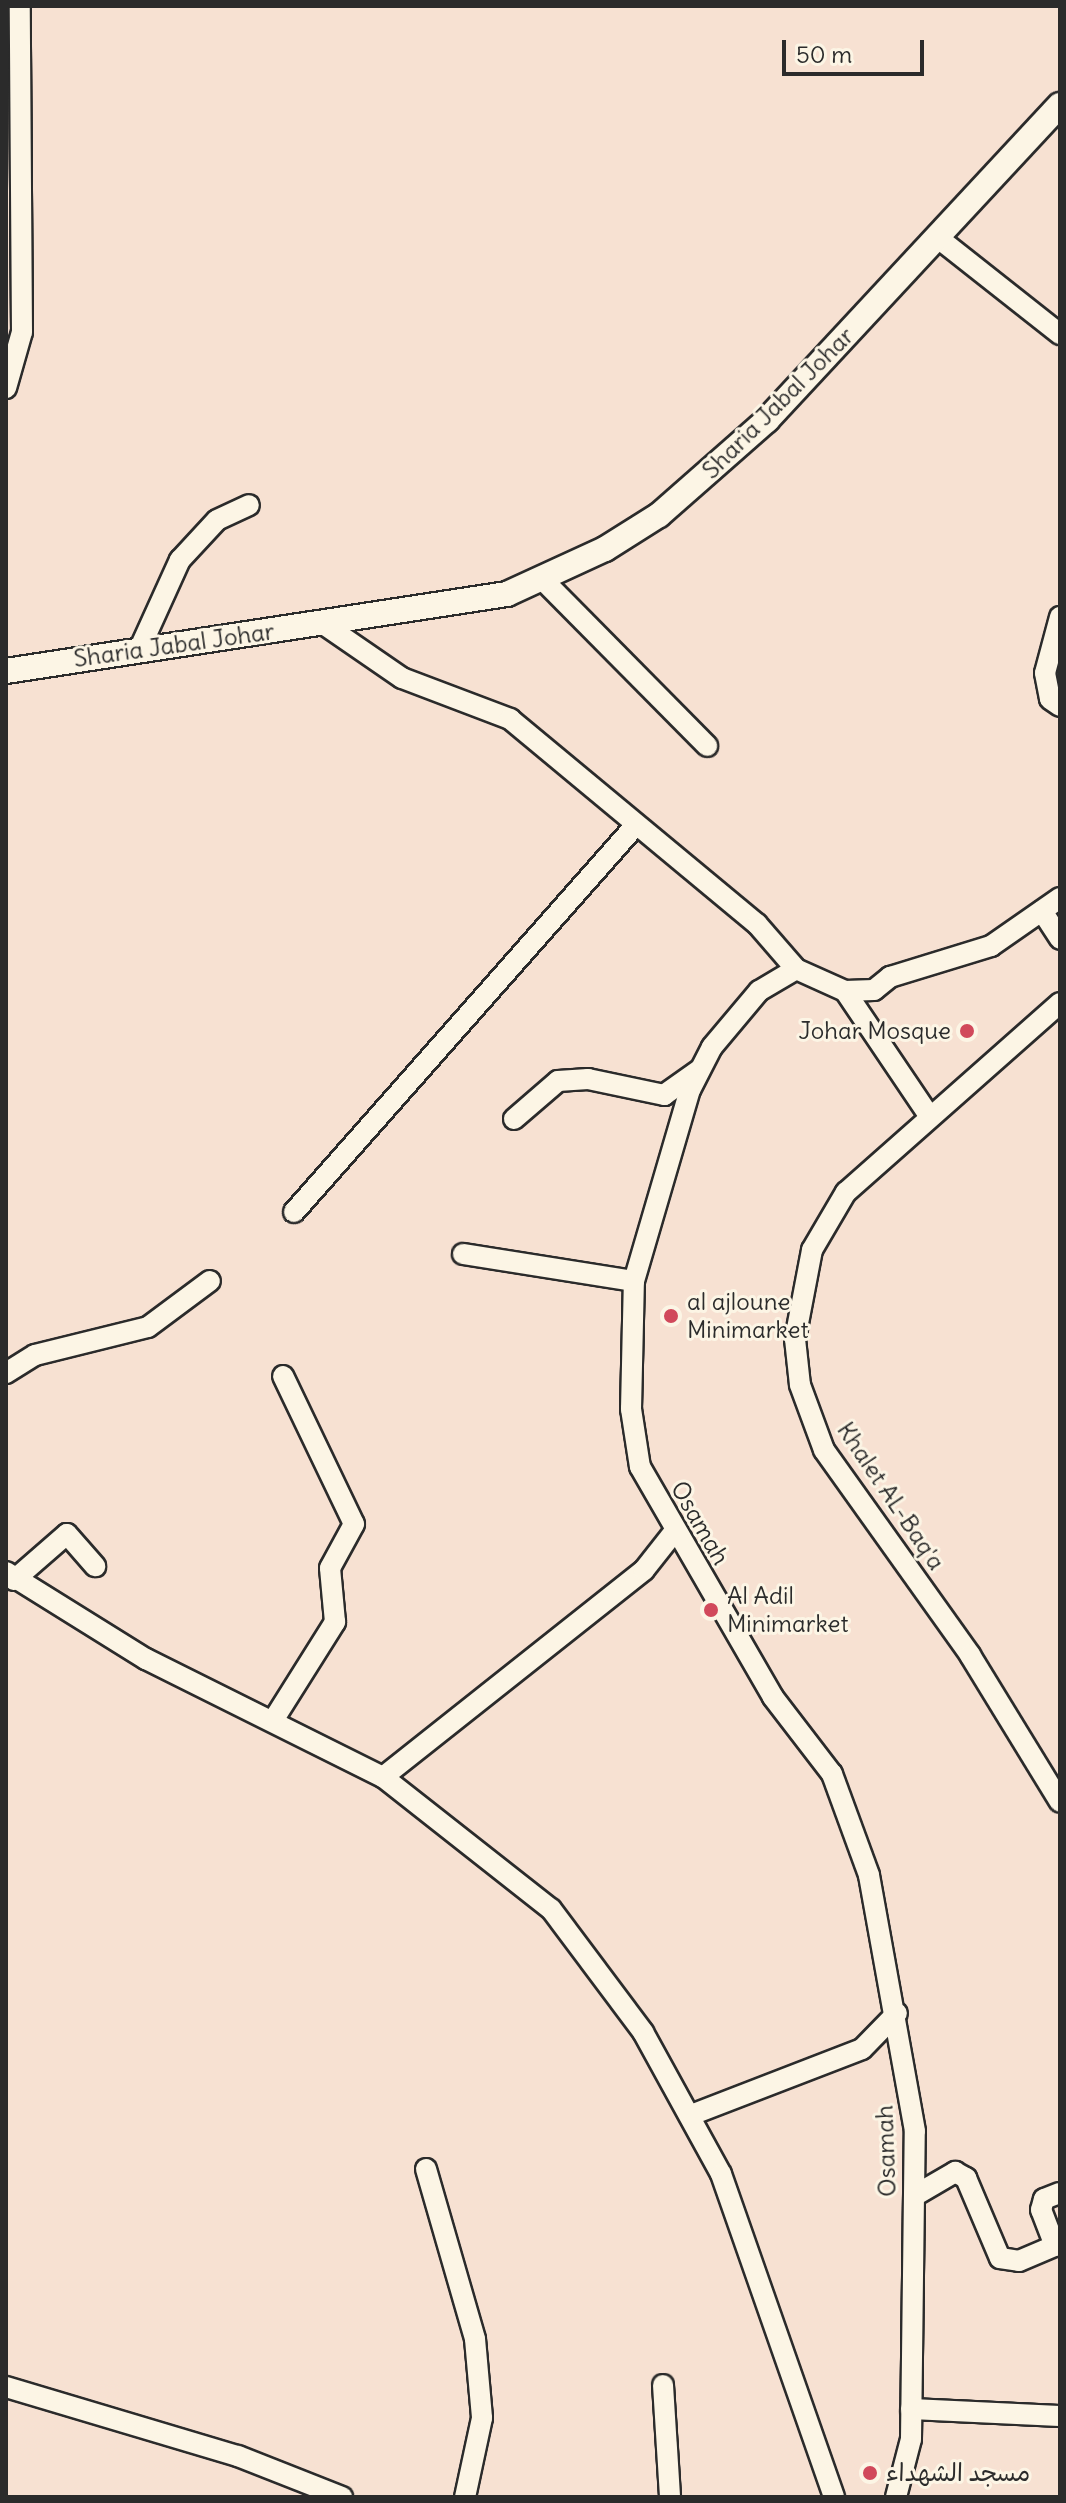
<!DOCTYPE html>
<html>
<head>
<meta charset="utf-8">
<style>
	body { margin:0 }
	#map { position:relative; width:1066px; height:2503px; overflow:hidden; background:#f7e1d2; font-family:Delius,"Playpen Sans Arabic",sans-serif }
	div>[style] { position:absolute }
	.roads { filter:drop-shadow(2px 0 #2b2b2b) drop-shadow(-2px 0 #2b2b2b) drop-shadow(0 2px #2b2b2b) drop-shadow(0 -2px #2b2b2b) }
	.minor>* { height:20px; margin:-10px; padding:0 10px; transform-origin:10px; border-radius:10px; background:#fcf5e5 }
	.tertiary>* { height:24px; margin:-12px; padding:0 12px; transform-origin:12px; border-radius:12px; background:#fcf5e5 }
	.dots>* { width:22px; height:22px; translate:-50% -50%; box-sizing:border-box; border:4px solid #fcf5e5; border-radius:50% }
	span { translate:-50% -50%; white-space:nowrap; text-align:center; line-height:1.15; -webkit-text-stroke:6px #fcf5e5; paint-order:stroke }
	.street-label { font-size:24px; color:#2b2b2b }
	.poi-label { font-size:24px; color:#2b2b2b }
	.right { translate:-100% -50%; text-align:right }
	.left { translate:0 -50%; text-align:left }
	.frame { position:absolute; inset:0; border:8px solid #2b2b2b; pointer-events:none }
	.scale { position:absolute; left:782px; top:40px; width:142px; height:36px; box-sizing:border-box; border:4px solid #2b2b2b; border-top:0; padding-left:10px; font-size:24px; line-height:28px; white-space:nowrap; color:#2b2b2b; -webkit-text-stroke:6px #fcf5e5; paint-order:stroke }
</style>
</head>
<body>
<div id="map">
	<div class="roads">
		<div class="minor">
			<i style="left:937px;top:237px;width:157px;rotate:38.3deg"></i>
			<i style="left:6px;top:388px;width:58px;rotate:-74.1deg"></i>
			<i style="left:22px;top:332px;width:326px;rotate:-90.4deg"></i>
			<i style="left:544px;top:581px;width:232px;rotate:45.3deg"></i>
			<i style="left:1060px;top:617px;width:58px;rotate:105deg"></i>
			<i style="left:1045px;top:673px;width:26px;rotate:79deg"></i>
			<i style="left:1050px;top:699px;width:12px;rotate:35deg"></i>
			<i style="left:322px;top:623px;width:97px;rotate:34.5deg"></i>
			<i style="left:402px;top:678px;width:116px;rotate:20.8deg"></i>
			<i style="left:510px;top:719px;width:321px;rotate:39.7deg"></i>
			<i style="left:757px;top:924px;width:60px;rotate:49.1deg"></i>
			<i style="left:140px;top:648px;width:97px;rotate:-65.6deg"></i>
			<i style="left:180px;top:560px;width:54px;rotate:-47.2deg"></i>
			<i style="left:217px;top:520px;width:35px;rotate:-25deg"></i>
			<i style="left:1042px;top:911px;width:33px;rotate:57deg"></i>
			<i style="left:845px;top:991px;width:152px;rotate:56deg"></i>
			<i style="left:1060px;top:1003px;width:286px;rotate:138.5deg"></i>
			<i style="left:846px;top:1192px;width:67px;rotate:120.4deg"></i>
			<i style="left:812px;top:1250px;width:91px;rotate:100.8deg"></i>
			<i style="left:795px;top:1339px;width:46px;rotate:83.8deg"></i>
			<i style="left:800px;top:1385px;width:69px;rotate:69.7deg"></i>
			<i style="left:824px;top:1450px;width:252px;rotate:54.5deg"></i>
			<i style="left:970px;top:1655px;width:172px;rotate:58.5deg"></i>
			<i style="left:514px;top:1119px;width:58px;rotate:-40.8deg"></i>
			<i style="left:558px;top:1081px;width:30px;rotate:-4deg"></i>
			<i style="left:588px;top:1079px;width:78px;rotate:11.9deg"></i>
			<i style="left:664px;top:1095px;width:43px;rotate:-35.5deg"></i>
			<i style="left:294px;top:1212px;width:515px;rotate:-48.54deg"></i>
			<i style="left:463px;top:1254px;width:173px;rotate:9deg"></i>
			<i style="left:6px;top:1373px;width:34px;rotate:-32deg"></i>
			<i style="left:35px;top:1355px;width:116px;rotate:-13.9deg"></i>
			<i style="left:148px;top:1327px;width:77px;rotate:-36.6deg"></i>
			<i style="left:6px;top:1572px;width:165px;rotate:31.9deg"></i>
			<i style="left:146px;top:1659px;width:265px;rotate:26.5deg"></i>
			<i style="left:383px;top:1777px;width:214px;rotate:38.2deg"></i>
			<i style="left:551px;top:1909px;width:154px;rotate:53.2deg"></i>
			<i style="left:643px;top:2032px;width:162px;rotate:61.2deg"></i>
			<i style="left:721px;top:2174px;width:342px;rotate:70.7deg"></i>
			<i style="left:14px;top:1580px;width:70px;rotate:-41deg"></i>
			<i style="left:67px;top:1534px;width:43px;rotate:48.8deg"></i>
			<i style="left:274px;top:1719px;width:115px;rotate:-57.8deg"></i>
			<i style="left:335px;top:1622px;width:54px;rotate:-95.3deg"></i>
			<i style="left:330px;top:1568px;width:50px;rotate:-61.4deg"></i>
			<i style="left:354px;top:1524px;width:164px;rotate:-115.6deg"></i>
			<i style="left:383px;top:1777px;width:333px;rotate:-38.4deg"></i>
			<i style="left:644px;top:1570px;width:48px;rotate:-51.7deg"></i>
			<i style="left:691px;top:2115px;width:183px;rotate:-21.1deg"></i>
			<i style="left:862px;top:2049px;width:50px;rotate:-45.8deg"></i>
			<i style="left:426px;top:2169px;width:177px;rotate:73.9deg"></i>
			<i style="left:475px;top:2339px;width:79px;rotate:84.9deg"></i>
			<i style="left:482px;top:2418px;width:81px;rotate:102.1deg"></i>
			<i style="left:914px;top:2196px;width:48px;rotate:-30.3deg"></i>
			<i style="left:955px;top:2172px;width:13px;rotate:29deg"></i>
			<i style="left:966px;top:2178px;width:87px;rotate:67deg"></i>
			<i style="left:1000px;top:2258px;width:19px;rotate:9deg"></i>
			<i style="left:1019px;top:2261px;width:39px;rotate:-23deg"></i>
			<i style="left:1055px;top:2246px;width:39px;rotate:-111deg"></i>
			<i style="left:1041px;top:2210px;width:11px;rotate:-75deg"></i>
			<i style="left:1044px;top:2199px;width:17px;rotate:-21deg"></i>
			<i style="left:663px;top:2385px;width:112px;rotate:86.4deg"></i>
			<i style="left:6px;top:2387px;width:242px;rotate:16.6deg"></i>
			<i style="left:238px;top:2456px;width:112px;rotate:21.5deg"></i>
			<i style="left:911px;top:2409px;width:149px;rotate:2.7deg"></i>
			<i style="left:896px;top:2497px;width:60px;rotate:-75.5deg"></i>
			<i style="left:911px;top:2439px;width:308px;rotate:-89.3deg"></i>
			<i style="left:915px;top:2131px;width:260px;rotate:-100.2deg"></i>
			<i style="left:869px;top:1875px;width:108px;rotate:-110.1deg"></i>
			<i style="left:832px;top:1774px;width:97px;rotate:-127.5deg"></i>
			<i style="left:773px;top:1697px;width:266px;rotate:-120deg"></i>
			<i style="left:640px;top:1467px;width:59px;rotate:-98.8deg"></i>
			<i style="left:631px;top:1409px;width:128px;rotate:-88.7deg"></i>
			<i style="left:634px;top:1281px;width:199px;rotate:-73.7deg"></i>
			<i style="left:690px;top:1090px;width:48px;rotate:-62.9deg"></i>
			<i style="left:712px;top:1047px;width:73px;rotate:-50deg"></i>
			<i style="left:759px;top:991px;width:43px;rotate:-30.7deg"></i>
			<i style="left:796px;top:969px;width:54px;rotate:24.2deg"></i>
			<i style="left:845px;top:991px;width:29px;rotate:-2deg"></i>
			<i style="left:874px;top:990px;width:21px;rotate:-39deg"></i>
			<i style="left:890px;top:977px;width:106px;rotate:-17.1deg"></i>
			<i style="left:991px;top:946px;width:84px;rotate:-34.8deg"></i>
		</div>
		<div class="tertiary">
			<i style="left:6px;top:671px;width:507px;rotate:-8.74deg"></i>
			<i style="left:507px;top:594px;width:108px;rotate:-24.7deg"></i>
			<i style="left:605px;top:549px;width:64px;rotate:-32.2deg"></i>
			<i style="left:659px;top:515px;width:144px;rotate:-41.3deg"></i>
			<i style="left:767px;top:420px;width:430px;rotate:-47.1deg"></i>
		</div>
	</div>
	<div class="dots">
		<i style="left:967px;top:1031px;background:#d1495b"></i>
		<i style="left:671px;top:1316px;background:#d1495b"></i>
		<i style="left:711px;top:1610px;background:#d1495b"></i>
		<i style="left:870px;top:2473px;background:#d1495b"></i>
	</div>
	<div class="street-label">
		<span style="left:778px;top:403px;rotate:-45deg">Sharia Jabal Johar</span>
		<span style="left:174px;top:645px;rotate:-8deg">Sharia Jabal Johar</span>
		<span style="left:891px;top:1496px;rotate:56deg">Khalet AL-Baq'a</span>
		<span style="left:700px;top:1523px;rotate:60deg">Osamah</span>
		<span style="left:886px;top:2151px;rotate:-92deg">Osamah</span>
	</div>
	<div class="poi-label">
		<span class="right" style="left:951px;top:1031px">Johar Mosque</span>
		<span class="left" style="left:687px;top:1316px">al ajloune<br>Minimarket</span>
		<span class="left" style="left:727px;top:1610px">Al Adil<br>Minimarket</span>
		<span class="left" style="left:886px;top:2473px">مسجد الشهداء</span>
	</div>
	<div class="frame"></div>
	<div class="scale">50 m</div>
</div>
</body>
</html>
